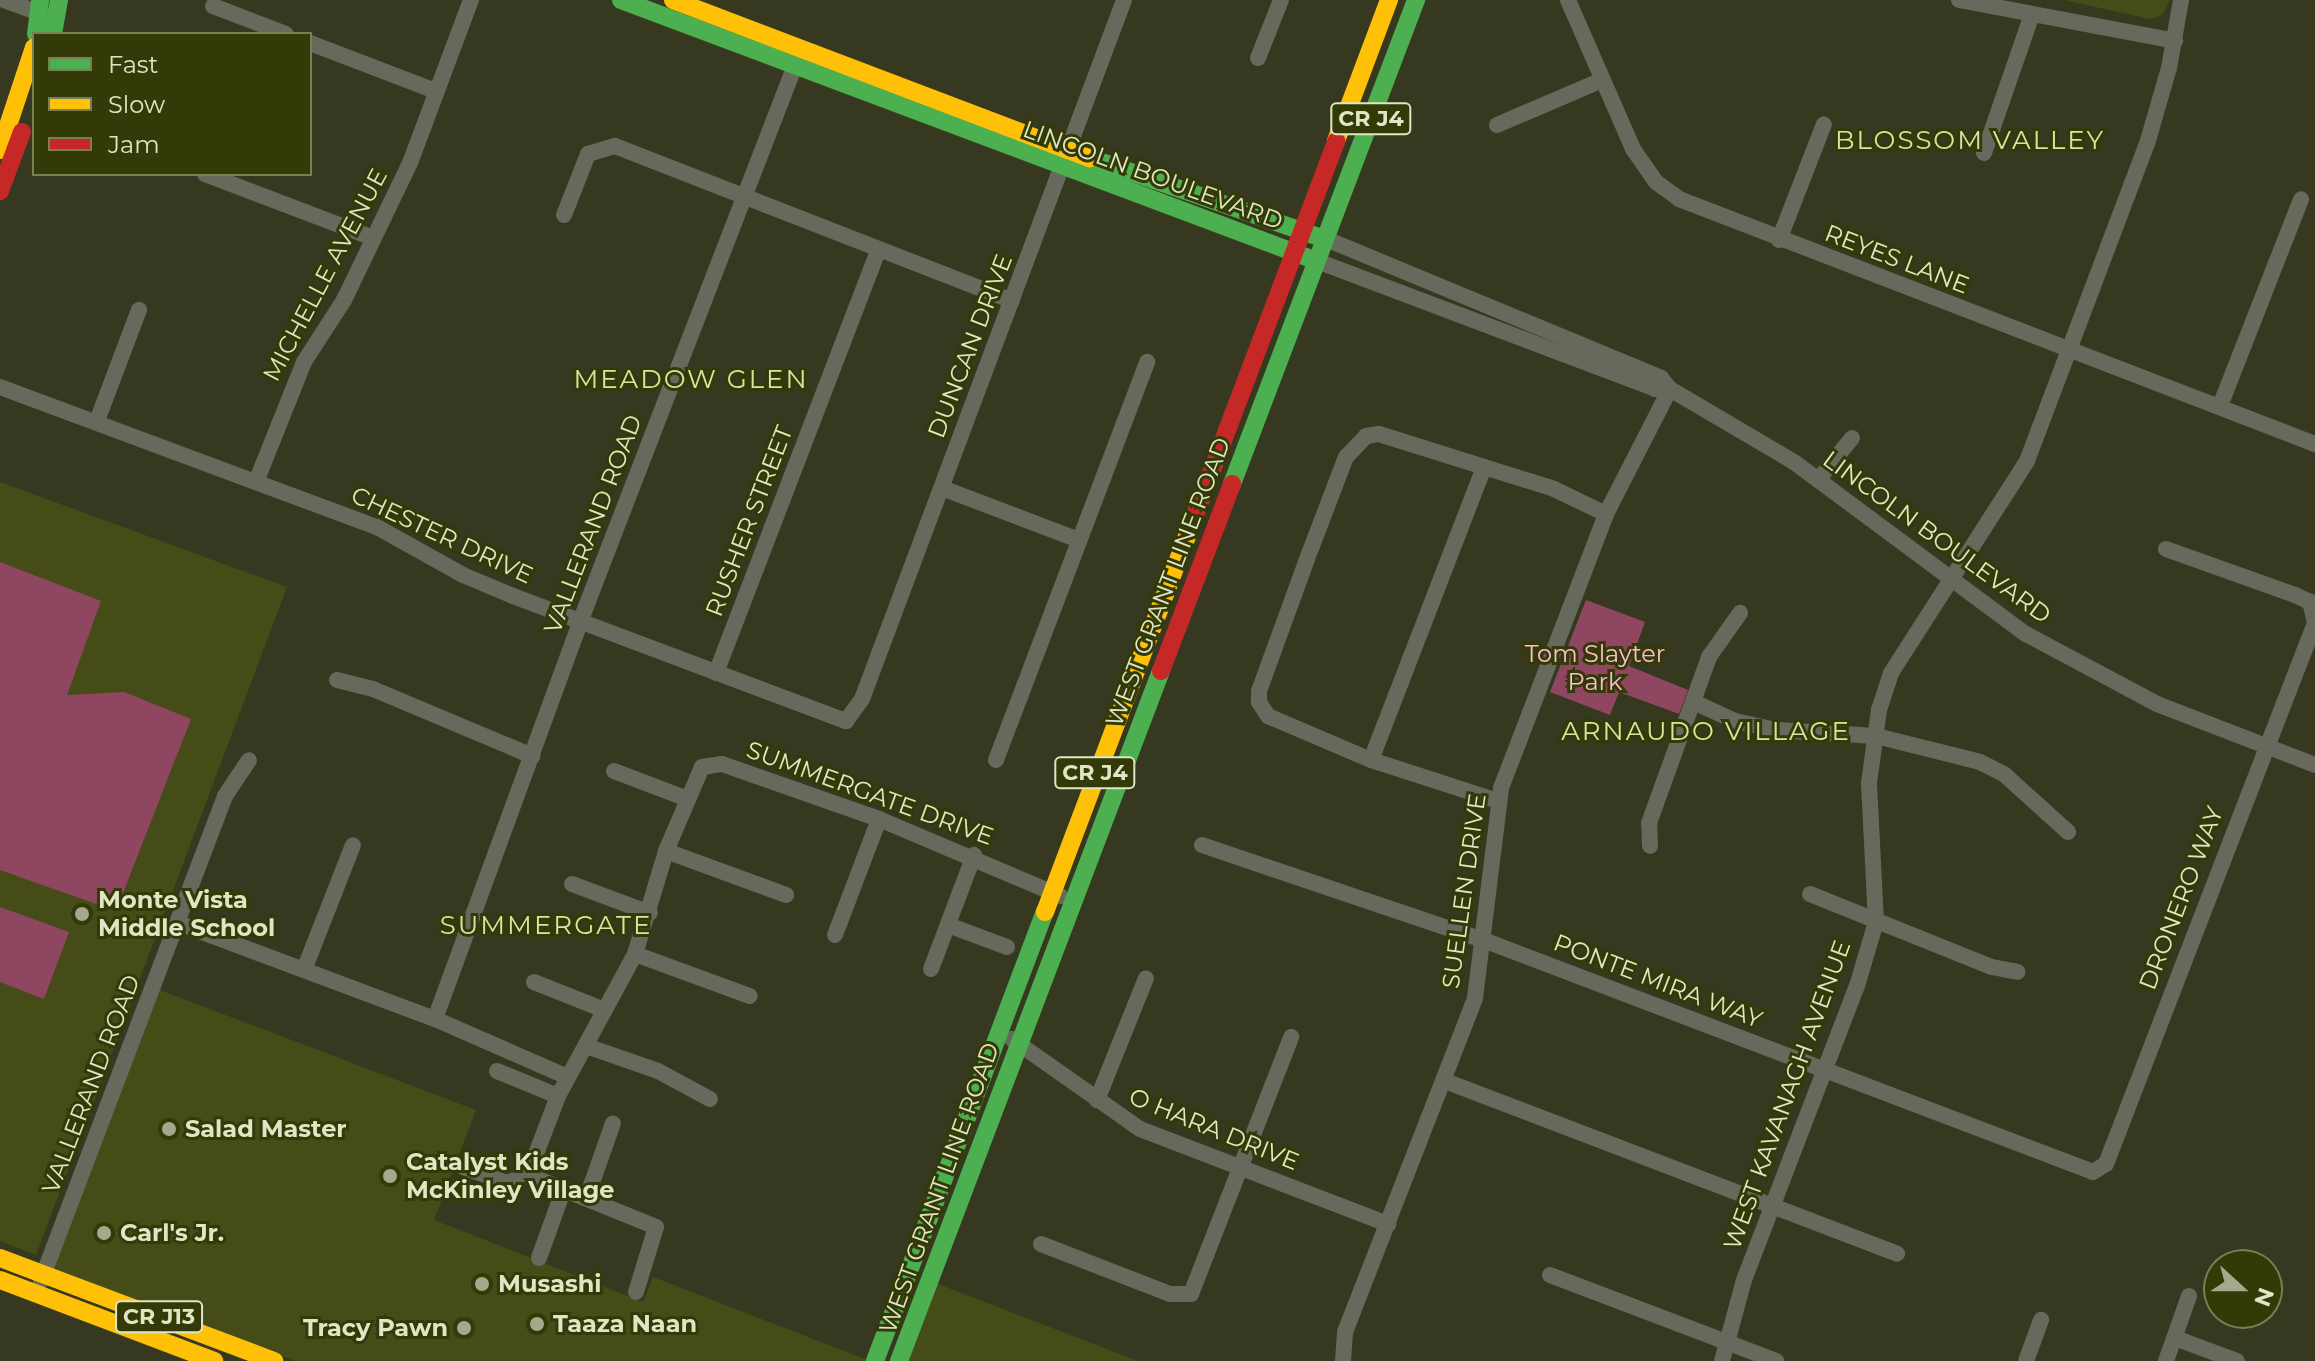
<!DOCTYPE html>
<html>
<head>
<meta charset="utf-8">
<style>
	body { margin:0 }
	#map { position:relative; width:2315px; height:1361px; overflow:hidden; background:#36391f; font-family:Montserrat,sans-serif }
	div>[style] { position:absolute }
	.built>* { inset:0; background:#454c18 }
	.green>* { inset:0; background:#8f4660 }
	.street>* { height:16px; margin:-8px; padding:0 8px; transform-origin:8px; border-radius:8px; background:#66695c }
	.fast>* { height:18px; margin:-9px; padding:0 9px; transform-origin:9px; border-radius:9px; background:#4caf50 }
	.slow>* { height:18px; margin:-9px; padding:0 9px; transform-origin:9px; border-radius:9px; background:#ffc107 }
	.jam>* { height:18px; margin:-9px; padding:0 9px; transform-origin:9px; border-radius:9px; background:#c62828 }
	.dots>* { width:22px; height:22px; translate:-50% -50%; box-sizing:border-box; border:4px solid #333a07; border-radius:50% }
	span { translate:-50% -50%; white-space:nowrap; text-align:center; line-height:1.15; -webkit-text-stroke:6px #333a07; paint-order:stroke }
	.shield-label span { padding:2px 6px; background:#333a07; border:2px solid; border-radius:6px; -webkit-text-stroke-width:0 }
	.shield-label { font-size:22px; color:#dfe6c5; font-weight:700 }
	.street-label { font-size:24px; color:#dfe6c5 }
	.park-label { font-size:24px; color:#fcbdd2 }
	.poi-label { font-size:24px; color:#dfe6c5; font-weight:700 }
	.left { translate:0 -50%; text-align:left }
	.right { translate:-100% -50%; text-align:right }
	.neighbourhood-label { font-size:26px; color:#d7e4a1; letter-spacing:2px }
	.legend { position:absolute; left:32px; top:32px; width:280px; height:144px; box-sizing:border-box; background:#333a07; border:2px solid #787f53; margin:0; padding:10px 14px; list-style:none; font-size:24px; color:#dfe6c5 }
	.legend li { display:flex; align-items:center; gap:16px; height:40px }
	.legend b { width:40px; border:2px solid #787f53 }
	.north { position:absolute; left:2203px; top:1249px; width:80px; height:80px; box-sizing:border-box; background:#333a07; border:2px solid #787f53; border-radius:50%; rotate:111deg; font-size:22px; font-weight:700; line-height:32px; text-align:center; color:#dfe6c5 }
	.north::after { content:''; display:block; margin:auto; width:28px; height:36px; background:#a4a98b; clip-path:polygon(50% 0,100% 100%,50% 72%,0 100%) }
</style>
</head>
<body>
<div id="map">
	<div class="built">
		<i style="clip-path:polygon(2064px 0,2170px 0,2162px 15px,2150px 19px)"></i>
		<i style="clip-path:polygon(0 482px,287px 587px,36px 1255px,0 1241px)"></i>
		<i style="clip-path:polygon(157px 989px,476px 1110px,434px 1220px,643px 1302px,653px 1277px,870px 1361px,295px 1361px,51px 1269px)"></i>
		<i style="clip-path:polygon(933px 1282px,1138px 1361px,904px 1361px)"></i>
	</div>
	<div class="green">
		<i style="clip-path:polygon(0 562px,101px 601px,67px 695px,124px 692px,191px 719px,116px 911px,0 870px)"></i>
		<i style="clip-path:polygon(1586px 600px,1645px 622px,1629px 666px,1688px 690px,1679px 714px,1619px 692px,1610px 715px,1550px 692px)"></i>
		<i style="clip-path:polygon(0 907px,69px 932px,44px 999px,0 982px)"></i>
	</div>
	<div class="street">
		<i style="left:4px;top:0;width:46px;rotate:20.4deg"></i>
		<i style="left:1568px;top:0;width:163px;rotate:66.4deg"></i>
		<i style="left:1633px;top:149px;width:40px;rotate:55.1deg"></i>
		<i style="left:1656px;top:182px;width:29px;rotate:36deg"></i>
		<i style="left:1679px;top:199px;width:682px;rotate:21.07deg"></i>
		<i style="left:1959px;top:0;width:220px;rotate:10.7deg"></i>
		<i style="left:213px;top:6px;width:78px;rotate:21deg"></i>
		<i style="left:310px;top:43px;width:135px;rotate:20.9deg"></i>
		<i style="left:1258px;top:58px;width:62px;rotate:-68.4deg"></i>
		<i style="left:1497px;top:125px;width:114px;rotate:-23.2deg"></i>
		<i style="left:1984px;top:153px;width:147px;rotate:-70.9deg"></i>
		<i style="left:205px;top:174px;width:178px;rotate:20.8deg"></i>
		<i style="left:564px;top:215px;width:66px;rotate:-68.5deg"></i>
		<i style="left:588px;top:154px;width:28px;rotate:-17deg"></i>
		<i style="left:615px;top:146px;width:426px;rotate:21.3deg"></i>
		<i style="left:1326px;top:239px;width:363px;rotate:22.5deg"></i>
		<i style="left:1661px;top:378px;width:14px;rotate:51deg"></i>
		<i style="left:1670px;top:389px;width:144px;rotate:30.5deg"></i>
		<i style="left:1794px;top:462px;width:289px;rotate:36.6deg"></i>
		<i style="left:2026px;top:634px;width:149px;rotate:28.1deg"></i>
		<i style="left:2157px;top:704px;width:169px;rotate:21.1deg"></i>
		<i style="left:1779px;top:240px;width:124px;rotate:-68.8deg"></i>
		<i style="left:1317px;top:261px;width:361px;rotate:20.7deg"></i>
		<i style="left:1655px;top:389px;width:15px"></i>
		<i style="left:0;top:387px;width:402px;rotate:20.4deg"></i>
		<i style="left:377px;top:527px;width:98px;rotate:29.2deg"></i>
		<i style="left:463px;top:575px;width:54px;rotate:22.8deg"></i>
		<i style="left:513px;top:596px;width:356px;rotate:20.6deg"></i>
		<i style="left:846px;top:721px;width:27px;rotate:-54deg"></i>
		<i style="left:862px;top:699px;width:746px;rotate:-69.45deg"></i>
		<i style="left:2220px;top:406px;width:222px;rotate:-68.6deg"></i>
		<i style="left:97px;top:421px;width:119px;rotate:-69.3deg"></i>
		<i style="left:1818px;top:480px;width:54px;rotate:-51deg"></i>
		<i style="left:256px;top:482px;width:129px;rotate:-68.2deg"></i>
		<i style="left:304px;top:362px;width:74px;rotate:-57.2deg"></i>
		<i style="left:344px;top:300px;width:152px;rotate:-64.3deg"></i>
		<i style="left:410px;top:163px;width:174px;rotate:-69.5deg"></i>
		<i style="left:942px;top:488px;width:147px;rotate:20.8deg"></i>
		<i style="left:716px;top:673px;width:452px;rotate:-69deg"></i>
		<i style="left:337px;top:680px;width:37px;rotate:14deg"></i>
		<i style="left:373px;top:689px;width:173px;rotate:22.8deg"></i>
		<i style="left:1696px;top:703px;width:43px;rotate:24.8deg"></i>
		<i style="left:1735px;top:721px;width:42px;rotate:12.4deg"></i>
		<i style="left:1776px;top:730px;width:100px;rotate:3.4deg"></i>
		<i style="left:1876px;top:736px;width:107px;rotate:14deg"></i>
		<i style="left:1980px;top:762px;width:28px;rotate:27deg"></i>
		<i style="left:2005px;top:775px;width:85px;rotate:42.1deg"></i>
		<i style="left:996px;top:760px;width:426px;rotate:-69.2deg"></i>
		<i style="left:1371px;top:760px;width:314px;rotate:-68.9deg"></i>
		<i style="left:614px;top:771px;width:76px;rotate:20.8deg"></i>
		<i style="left:1498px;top:801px;width:133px;rotate:-162.1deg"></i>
		<i style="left:1371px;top:760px;width:112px;rotate:-156.9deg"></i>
		<i style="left:1268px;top:716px;width:17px;rotate:-123deg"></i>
		<i style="left:1259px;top:702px;width:11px;rotate:-90deg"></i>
		<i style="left:1259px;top:691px;width:140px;rotate:-70deg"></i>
		<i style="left:1307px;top:559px;width:109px;rotate:-69.1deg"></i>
		<i style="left:1346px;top:457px;width:29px;rotate:-46deg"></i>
		<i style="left:1366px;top:436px;width:13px;rotate:-9deg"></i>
		<i style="left:1379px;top:434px;width:183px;rotate:17.4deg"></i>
		<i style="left:1554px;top:489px;width:58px;rotate:25.7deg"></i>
		<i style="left:1202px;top:845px;width:300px;rotate:18.7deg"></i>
		<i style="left:1486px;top:941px;width:649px;rotate:20.83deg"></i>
		<i style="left:2093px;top:1172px;width:15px;rotate:-32deg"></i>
		<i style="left:2106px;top:1164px;width:580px;rotate:-68.88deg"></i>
		<i style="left:2315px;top:623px;width:22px;rotate:-103deg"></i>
		<i style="left:2310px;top:602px;width:17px;rotate:-155deg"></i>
		<i style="left:2295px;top:595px;width:137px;rotate:-160.4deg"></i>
		<i style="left:1650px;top:846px;width:23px;rotate:-92deg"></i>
		<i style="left:1649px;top:823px;width:177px;rotate:-70.1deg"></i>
		<i style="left:1709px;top:657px;width:54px;rotate:-54.8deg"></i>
		<i style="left:666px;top:851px;width:128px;rotate:20.1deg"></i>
		<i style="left:572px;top:884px;width:83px;rotate:20.4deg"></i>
		<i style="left:1810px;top:894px;width:196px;rotate:21.9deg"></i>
		<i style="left:1992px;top:967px;width:26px;rotate:11deg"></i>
		<i style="left:178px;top:923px;width:274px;rotate:20.5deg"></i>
		<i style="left:435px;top:1019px;width:145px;rotate:23.6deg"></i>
		<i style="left:948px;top:925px;width:63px;rotate:20.4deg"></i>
		<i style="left:835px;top:935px;width:124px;rotate:-69.2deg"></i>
		<i style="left:635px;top:954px;width:122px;rotate:20.1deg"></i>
		<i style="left:931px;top:969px;width:122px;rotate:-69.3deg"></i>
		<i style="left:304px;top:970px;width:134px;rotate:-68.6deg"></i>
		<i style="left:534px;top:982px;width:73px;rotate:21.7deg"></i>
		<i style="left:435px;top:1019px;width:423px;rotate:-69.9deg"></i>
		<i style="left:580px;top:622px;width:608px;rotate:-68.88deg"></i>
		<i style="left:1012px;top:1039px;width:156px;rotate:35.1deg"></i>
		<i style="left:1140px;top:1129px;width:266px;rotate:21deg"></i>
		<i style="left:586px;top:1046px;width:76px;rotate:19.1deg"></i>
		<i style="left:658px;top:1071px;width:59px;rotate:28.3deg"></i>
		<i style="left:497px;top:1071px;width:66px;rotate:22.3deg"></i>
		<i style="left:1445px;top:1081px;width:484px;rotate:20.9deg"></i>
		<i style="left:1097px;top:1100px;width:131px;rotate:-68.1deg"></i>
		<i style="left:463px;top:1167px;width:47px;rotate:20deg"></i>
		<i style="left:507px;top:1183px;width:22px;rotate:-21deg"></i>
		<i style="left:528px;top:1175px;width:85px;rotate:-69.2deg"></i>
		<i style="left:558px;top:1096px;width:162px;rotate:-61.5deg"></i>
		<i style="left:635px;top:954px;width:108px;rotate:-73.2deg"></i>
		<i style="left:666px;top:851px;width:91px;rotate:-66.8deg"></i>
		<i style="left:702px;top:767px;width:20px;rotate:-9deg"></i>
		<i style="left:722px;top:764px;width:166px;rotate:19.3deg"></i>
		<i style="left:879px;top:819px;width:197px;rotate:23deg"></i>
		<i style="left:528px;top:1175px;width:138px;rotate:22.1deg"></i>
		<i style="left:656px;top:1227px;width:68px;rotate:107.1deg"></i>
		<i style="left:587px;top:1197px;width:78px;rotate:-70.6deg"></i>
		<i style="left:1041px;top:1244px;width:138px;rotate:21.2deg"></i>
		<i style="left:1170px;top:1294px;width:21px"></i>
		<i style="left:1191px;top:1294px;width:276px;rotate:-68.7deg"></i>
		<i style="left:539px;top:1258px;width:74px;rotate:-70.3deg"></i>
		<i style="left:1550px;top:1275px;width:242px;rotate:20.8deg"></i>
		<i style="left:41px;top:1281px;width:519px;rotate:-69.22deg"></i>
		<i style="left:225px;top:796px;width:43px;rotate:-56.3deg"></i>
		<i style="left:2175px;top:1338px;width:66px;rotate:20.4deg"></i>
		<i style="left:1343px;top:1361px;width:29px;rotate:-86deg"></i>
		<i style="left:1345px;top:1332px;width:358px;rotate:-68.7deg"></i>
		<i style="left:1475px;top:998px;width:212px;rotate:-82.9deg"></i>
		<i style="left:1501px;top:788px;width:293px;rotate:-69deg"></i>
		<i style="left:1606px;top:514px;width:140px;rotate:-62.9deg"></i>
		<i style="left:1722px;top:1361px;width:84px;rotate:-74.8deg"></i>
		<i style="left:1744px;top:1280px;width:315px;rotate:-69deg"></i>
		<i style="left:1857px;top:986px;width:67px;rotate:-73.5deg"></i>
		<i style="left:1876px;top:922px;width:139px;rotate:-92.9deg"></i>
		<i style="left:1869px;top:783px;width:74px;rotate:-82.2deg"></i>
		<i style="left:1879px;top:710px;width:39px;rotate:-72deg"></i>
		<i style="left:1891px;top:673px;width:252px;rotate:-57.3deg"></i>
		<i style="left:2027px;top:461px;width:339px;rotate:-69.3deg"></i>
		<i style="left:2147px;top:144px;width:79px;rotate:-73.9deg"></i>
		<i style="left:2169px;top:68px;width:69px;rotate:-80deg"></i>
		<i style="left:2026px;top:1361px;width:44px;rotate:-69.9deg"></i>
		<i style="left:2166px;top:1361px;width:69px;rotate:-70.5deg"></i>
	</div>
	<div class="fast">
		<i style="left:621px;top:0;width:735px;rotate:20.56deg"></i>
		<i style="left:36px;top:34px;width:34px;rotate:-83deg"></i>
		<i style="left:53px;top:34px;width:35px;rotate:-80deg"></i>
		<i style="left:1090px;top:158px;width:240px;rotate:19deg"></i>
		<i style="left:1232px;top:484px;width:518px;rotate:-69.18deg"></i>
		<i style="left:875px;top:1361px;width:480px;rotate:-69.3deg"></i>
		<i style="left:899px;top:1361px;width:738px;rotate:-69.21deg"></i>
	</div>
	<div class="slow">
		<i style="left:673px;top:0;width:446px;rotate:20.8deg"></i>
		<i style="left:1336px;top:141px;width:151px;rotate:-69.4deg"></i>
		<i style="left:0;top:150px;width:108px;rotate:-71.7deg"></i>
		<i style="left:1045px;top:912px;width:407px;rotate:-69.3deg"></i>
		<i style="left:0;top:1258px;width:293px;rotate:20.6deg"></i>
		<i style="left:0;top:1280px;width:229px;rotate:20.7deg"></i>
	</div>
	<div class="jam">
		<i style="left:0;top:191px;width:63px;rotate:-69.6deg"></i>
		<i style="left:1189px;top:531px;width:417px;rotate:-69.3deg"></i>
		<i style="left:1161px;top:671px;width:200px;rotate:-69.2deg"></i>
	</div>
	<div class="dots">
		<i style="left:82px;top:914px;background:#a4a98b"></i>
		<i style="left:169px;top:1129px;background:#a4a98b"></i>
		<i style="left:390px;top:1176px;background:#a4a98b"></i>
		<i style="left:104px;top:1233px;background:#a4a98b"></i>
		<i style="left:482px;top:1284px;background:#a4a98b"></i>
		<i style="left:537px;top:1324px;background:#a4a98b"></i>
		<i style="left:464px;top:1328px;background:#a4a98b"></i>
	</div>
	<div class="shield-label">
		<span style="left:1371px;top:119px">CR J4</span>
		<span style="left:1095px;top:773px">CR J4</span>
		<span style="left:159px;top:1317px">CR J13</span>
	</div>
	<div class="street-label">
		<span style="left:1153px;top:175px;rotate:20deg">LINCOLN BOULEVARD</span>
		<span style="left:1897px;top:259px;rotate:21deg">REYES LANE</span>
		<span style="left:325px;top:275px;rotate:-62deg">MICHELLE AVENUE</span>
		<span style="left:970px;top:346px;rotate:-69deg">DUNCAN DRIVE</span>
		<span style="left:749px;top:521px;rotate:-69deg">RUSHER STREET</span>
		<span style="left:593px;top:524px;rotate:-69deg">VALLERAND ROAD</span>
		<span style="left:442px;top:535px;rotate:25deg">CHESTER DRIVE</span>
		<span style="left:1937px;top:537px;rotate:36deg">LINCOLN BOULEVARD</span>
		<span style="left:1168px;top:582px;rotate:-69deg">WEST GRANT LINE ROAD</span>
		<span style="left:870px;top:793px;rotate:20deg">SUMMERGATE DRIVE</span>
		<span style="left:1464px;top:891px;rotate:-82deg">SUELLEN DRIVE</span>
		<span style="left:2181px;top:898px;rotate:-69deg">DRONERO WAY</span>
		<span style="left:1658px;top:981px;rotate:21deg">PONTE MIRA WAY</span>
		<span style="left:91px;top:1084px;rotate:-69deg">VALLERAND ROAD</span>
		<span style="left:1787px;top:1095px;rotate:-70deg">WEST KAVANAGH AVENUE</span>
		<span style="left:1214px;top:1129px;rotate:22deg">O HARA DRIVE</span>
		<span style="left:939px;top:1188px;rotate:-70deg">WEST GRANT LINE ROAD</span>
	</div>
	<div class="park-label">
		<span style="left:1595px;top:668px">Tom Slayter<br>Park</span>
	</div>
	<div class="poi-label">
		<span class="left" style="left:98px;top:914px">Monte Vista<br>Middle School</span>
		<span class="left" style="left:185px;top:1129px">Salad Master</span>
		<span class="left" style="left:406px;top:1176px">Catalyst Kids<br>McKinley Village</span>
		<span class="left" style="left:120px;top:1233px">Carl's Jr.</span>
		<span class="left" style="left:498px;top:1284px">Musashi</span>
		<span class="left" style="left:553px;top:1324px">Taaza Naan</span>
		<span class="right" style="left:448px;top:1328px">Tracy Pawn</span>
	</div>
	<div class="neighbourhood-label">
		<span style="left:1970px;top:141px">BLOSSOM VALLEY</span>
		<span style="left:691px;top:380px">MEADOW GLEN</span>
		<span style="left:1706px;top:732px">ARNAUDO VILLAGE</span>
		<span style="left:546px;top:926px">SUMMERGATE</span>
	</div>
	<ul class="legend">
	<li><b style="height:10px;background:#4caf50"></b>Fast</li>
	<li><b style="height:10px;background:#ffc107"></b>Slow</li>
	<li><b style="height:10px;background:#c62828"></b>Jam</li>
	</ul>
	<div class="north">N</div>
</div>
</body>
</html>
